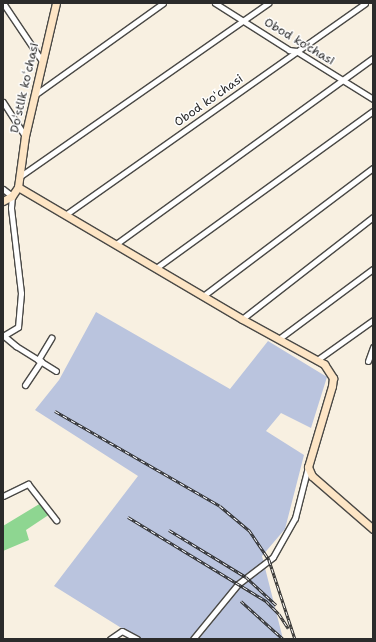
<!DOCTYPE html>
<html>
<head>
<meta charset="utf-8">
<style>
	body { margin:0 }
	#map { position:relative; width:376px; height:642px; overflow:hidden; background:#f8f0e1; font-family:"Shantell Sans",sans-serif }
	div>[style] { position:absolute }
	.industrial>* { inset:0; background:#bac4de }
	.green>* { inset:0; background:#8ed691 }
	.roads { filter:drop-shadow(1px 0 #4a4946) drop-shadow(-1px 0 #4a4946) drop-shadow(0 1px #4a4946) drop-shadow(0 -1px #4a4946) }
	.street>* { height:5px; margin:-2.5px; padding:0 2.5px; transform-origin:2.5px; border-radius:2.5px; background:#fff }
	.secondary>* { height:7px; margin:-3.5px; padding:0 3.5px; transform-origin:3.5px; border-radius:3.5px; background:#fde5c5 }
	.rail>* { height:3px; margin-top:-1.5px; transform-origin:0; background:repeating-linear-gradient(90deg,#fff 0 4.5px,#2b2b2b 0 9px); box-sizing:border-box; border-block:1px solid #2b2b2b }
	span { translate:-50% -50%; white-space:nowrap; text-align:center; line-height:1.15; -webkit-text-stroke:3px #fff; paint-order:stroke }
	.street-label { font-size:12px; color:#2b2b2b }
	.frame { position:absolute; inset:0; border:4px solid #2b2b2b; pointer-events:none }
</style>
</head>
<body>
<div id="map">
	<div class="industrial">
		<i style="clip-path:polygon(96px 312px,230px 389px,268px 341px,327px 377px,311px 428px,281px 413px,266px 431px,304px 455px,285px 529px,262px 556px,283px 639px,139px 639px,54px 586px,138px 476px,35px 410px,59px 380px)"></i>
	</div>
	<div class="green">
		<i style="clip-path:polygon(41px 503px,50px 514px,26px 530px,29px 540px,3px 551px,3px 526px)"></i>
	</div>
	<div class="roads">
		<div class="street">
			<i style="left:3px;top:3px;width:70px;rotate:56.1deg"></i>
			<i style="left:215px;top:3px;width:88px;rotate:32.4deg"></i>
			<i style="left:289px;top:50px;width:7px;rotate:8deg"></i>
			<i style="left:296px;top:51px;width:91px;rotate:31.9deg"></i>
			<i style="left:36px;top:94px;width:156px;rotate:-35.6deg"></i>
			<i style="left:3px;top:102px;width:40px;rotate:57.1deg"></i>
			<i style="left:19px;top:177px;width:304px;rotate:-34.9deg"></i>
			<i style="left:3px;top:189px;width:11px;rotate:38deg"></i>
			<i style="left:12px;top:196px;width:12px;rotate:95deg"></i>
			<i style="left:11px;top:208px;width:86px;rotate:83.3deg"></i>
			<i style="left:21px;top:293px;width:34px;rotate:95deg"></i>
			<i style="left:18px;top:327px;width:17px;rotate:149deg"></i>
			<i style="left:65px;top:215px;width:367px;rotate:-35.2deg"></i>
			<i style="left:116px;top:244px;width:317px;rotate:-35.9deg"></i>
			<i style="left:156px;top:268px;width:268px;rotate:-35.9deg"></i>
			<i style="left:203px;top:296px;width:213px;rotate:-37deg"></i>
			<i style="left:242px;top:319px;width:166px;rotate:-37.9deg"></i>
			<i style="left:4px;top:336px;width:16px;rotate:40deg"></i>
			<i style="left:16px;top:346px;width:47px;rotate:32deg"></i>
			<i style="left:280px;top:338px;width:116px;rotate:-36.6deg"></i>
			<i style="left:38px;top:360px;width:26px;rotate:-59deg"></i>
			<i style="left:317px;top:360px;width:69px;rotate:-35.5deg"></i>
			<i style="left:368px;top:361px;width:15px;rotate:-70deg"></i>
			<i style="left:25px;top:385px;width:29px;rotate:-56deg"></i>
			<i style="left:3px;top:496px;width:28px;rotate:-26deg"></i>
			<i style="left:28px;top:484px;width:46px;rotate:52.1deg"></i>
			<i style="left:110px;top:639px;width:14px;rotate:-34deg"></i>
			<i style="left:122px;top:631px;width:17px;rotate:28deg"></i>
			<i style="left:193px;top:639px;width:71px;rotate:-50.7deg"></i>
			<i style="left:238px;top:584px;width:44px;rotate:-37.6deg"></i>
			<i style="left:273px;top:557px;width:45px;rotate:-60.6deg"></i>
			<i style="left:295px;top:518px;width:53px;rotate:-75.7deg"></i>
		</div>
		<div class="secondary">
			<i style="left:56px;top:3px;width:137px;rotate:103.1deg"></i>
			<i style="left:25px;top:136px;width:51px;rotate:97.8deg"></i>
			<i style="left:18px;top:187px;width:260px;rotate:30.5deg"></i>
			<i style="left:242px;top:319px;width:94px;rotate:28.8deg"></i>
			<i style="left:324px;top:364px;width:17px;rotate:57deg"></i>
			<i style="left:333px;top:378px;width:8px;rotate:97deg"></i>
			<i style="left:332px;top:386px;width:84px;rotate:106.5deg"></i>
			<i style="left:308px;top:467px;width:10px;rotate:66deg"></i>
			<i style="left:312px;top:476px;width:81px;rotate:41deg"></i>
			<i style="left:3px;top:201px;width:10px;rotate:-29deg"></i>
			<i style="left:12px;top:196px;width:11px;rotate:-56deg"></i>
		</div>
	</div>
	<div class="rail">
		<i style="left:55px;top:411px;width:190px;rotate:29.9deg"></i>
		<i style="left:220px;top:506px;width:38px;rotate:40deg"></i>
		<i style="left:249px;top:530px;width:36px;rotate:56deg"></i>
		<i style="left:269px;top:560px;width:83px;rotate:71.8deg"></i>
		<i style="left:128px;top:517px;width:162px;rotate:31.3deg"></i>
		<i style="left:266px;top:601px;width:18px;rotate:45deg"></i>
		<i style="left:279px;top:614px;width:17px;rotate:57deg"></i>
		<i style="left:169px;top:530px;width:90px;rotate:31.4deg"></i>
		<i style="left:246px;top:577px;width:41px;rotate:43deg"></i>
		<i style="left:241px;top:601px;width:57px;rotate:42.1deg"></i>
	</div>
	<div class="street-label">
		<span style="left:299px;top:42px;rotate:31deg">Obod ko'chasi</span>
		<span style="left:25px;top:88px;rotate:-77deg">Doʻstlik koʻchasi</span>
		<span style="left:209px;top:101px;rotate:-35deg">Obod koʻchasi</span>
	</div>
	<div class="frame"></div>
</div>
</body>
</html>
